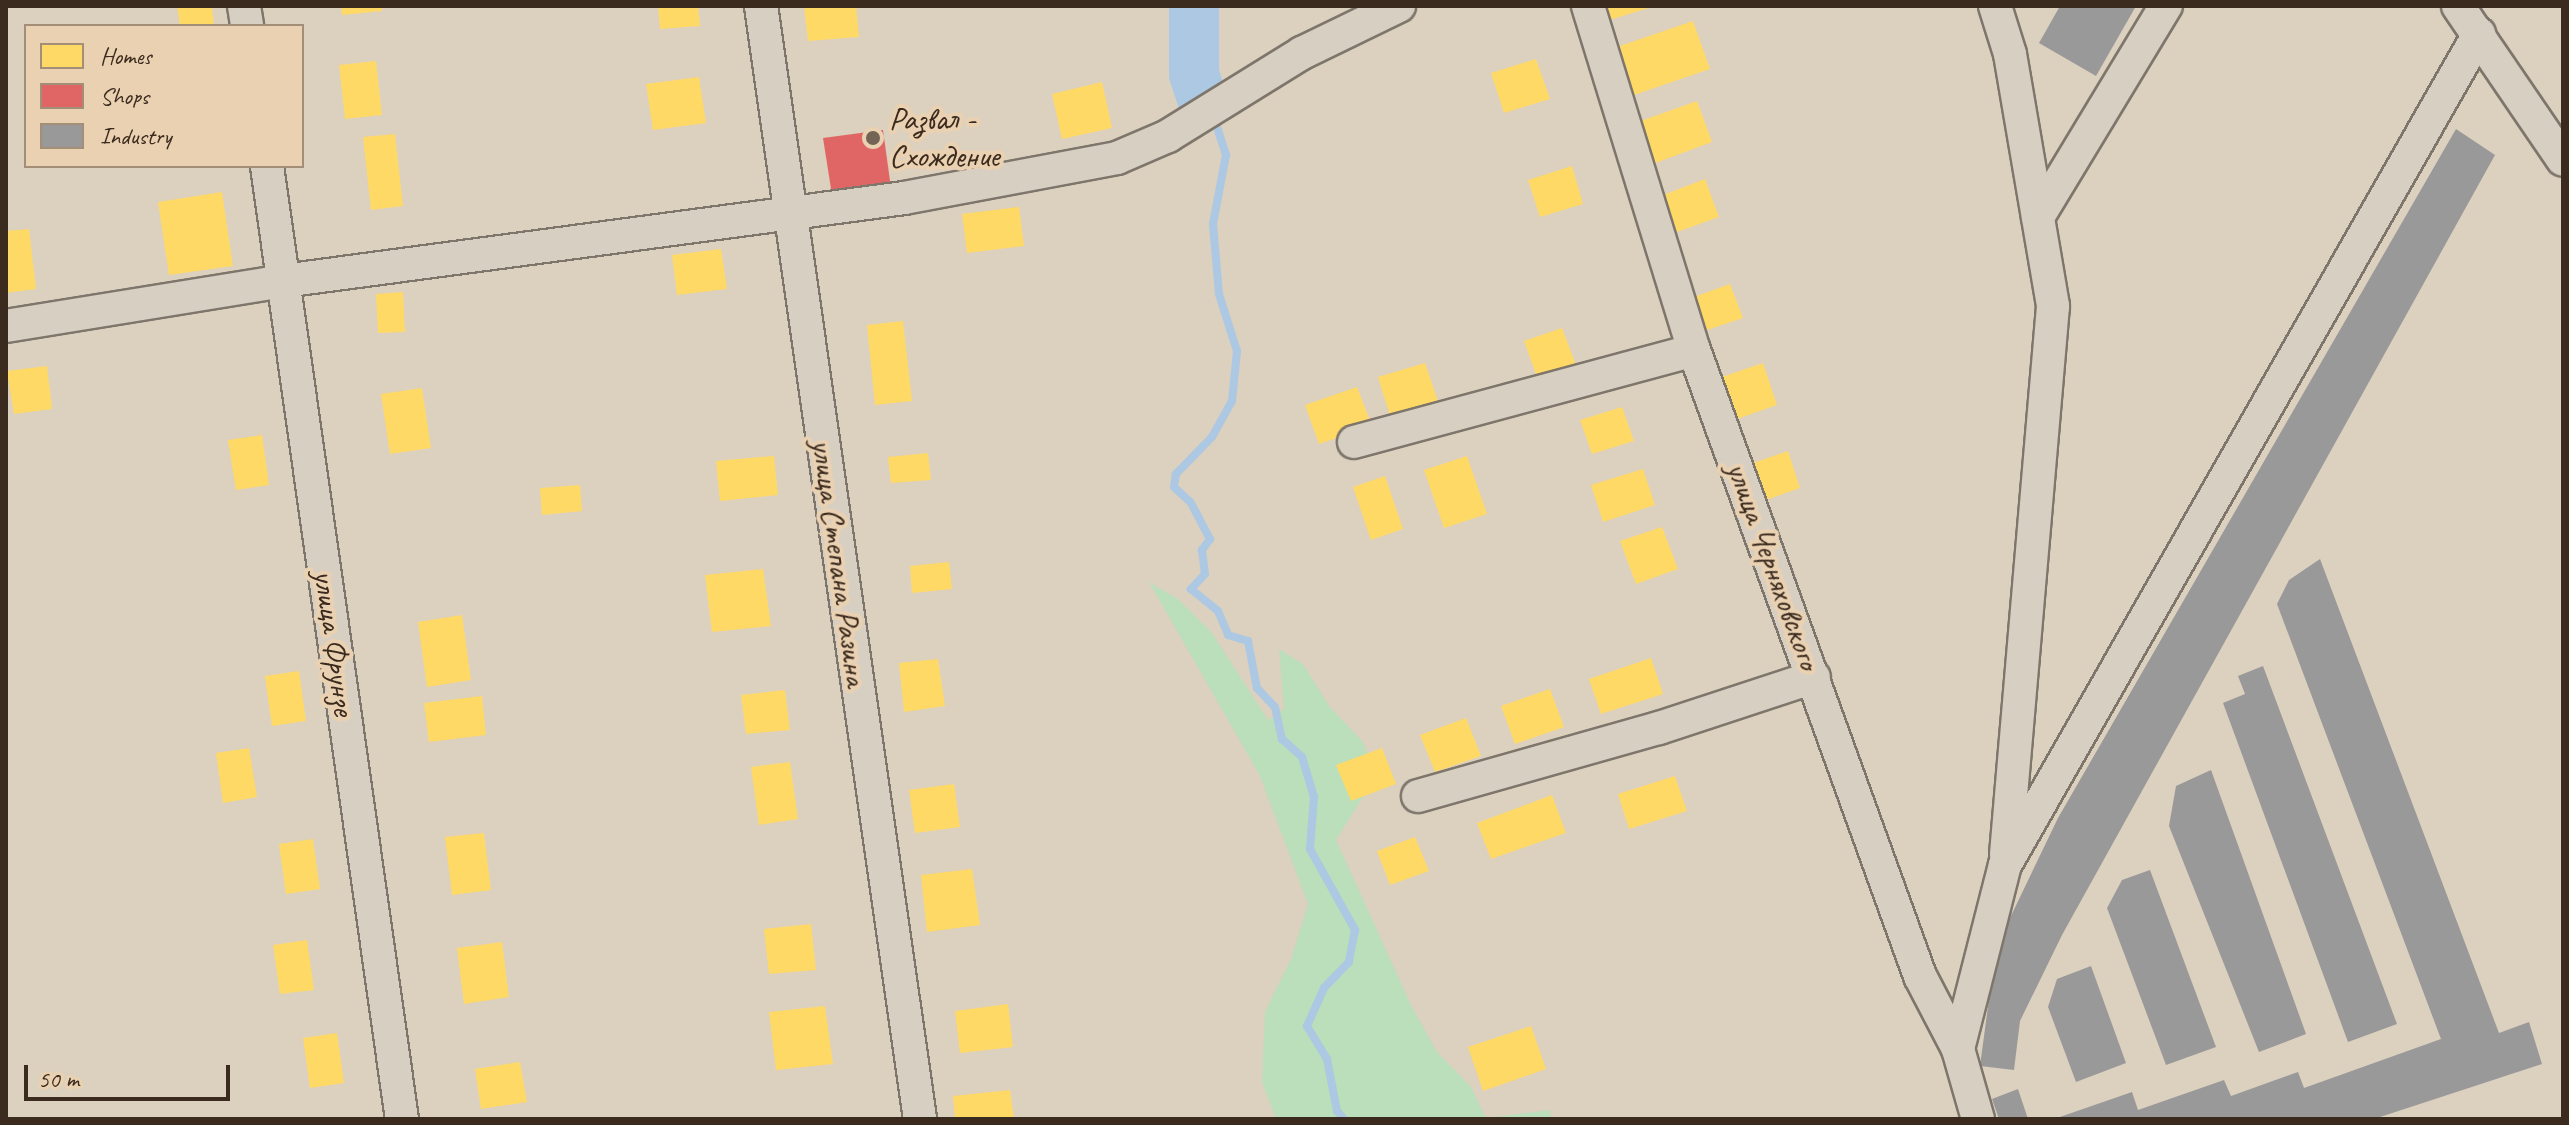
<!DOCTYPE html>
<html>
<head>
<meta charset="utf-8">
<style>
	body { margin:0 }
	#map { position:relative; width:2569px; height:1125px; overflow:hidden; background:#dcd0bf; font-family:Caveat,sans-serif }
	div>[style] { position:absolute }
	.green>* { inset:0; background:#bbdebb }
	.homes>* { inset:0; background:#ffd966 }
	.shops>* { inset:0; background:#e06666 }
	.industry>* { inset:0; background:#999 }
	.stream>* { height:8px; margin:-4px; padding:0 4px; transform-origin:4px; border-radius:4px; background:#acc8e3 }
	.river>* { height:50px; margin:-25px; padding:0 25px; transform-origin:25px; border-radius:25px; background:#acc8e3 }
	.roads { filter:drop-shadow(2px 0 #7e766b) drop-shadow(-2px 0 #7e766b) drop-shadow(0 2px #7e766b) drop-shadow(0 -2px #7e766b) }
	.street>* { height:32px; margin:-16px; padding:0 16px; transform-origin:16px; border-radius:16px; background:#d8cfc3 }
	.dots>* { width:22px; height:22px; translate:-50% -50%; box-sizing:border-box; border:4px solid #e9d1b2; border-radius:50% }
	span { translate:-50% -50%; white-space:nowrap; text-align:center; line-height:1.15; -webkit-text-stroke:8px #e9d1b2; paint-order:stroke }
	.poi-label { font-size:32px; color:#3b2a1e }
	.left { translate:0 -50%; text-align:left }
	.street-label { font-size:32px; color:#3b2a1e }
	.frame { position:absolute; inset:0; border:8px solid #3b2a1e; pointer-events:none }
	.legend { position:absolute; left:24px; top:24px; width:280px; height:144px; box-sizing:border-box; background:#e9d1b2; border:2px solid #a38e77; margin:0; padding:10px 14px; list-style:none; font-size:24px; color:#3b2a1e }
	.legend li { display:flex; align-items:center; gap:16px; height:40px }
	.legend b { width:40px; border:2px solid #a38e77 }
	.scale { position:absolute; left:24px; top:1065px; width:206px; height:36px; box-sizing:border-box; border:4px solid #3b2a1e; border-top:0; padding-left:10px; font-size:24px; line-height:28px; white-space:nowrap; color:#3b2a1e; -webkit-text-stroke:6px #e9d1b2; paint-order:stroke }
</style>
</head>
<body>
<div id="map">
	<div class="green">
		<i style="clip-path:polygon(1149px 582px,1178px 599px,1212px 633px,1268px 720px,1284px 709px,1279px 649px,1303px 664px,1329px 706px,1363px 742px,1376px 776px,1336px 840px,1412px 1007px,1437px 1052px,1471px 1087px,1486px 1118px,1550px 1110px,1551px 1119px,1276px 1119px,1262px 1082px,1265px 1012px,1291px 959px,1308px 904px,1260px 776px)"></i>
	</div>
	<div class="homes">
		<i style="clip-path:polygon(177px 6px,212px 6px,214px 26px,180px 26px)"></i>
		<i style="clip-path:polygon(341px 6px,382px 6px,382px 11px,342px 15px)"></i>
		<i style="clip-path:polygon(658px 6px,698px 6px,700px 26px,660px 29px)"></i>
		<i style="clip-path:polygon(804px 6px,856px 6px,859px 37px,808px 41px)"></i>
		<i style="clip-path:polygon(1604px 6px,1652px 6px,1652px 7px,1609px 20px)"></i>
		<i style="clip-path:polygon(1693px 21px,1710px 69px,1631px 96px,1614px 48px)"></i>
		<i style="clip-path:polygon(1536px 59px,1550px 99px,1504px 113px,1491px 73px)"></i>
		<i style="clip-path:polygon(376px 61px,382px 115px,345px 119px,339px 65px)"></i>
		<i style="clip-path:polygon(699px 77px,706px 123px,653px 130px,646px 84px)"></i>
		<i style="clip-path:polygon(1102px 82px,1112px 128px,1062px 139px,1052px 94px)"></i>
		<i style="clip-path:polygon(1697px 101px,1712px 142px,1650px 165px,1635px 123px)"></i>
		<i style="clip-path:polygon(395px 134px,403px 206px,371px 210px,363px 137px)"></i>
		<i style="clip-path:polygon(1572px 166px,1583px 204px,1540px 217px,1528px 180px)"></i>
		<i style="clip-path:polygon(1705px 179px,1719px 217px,1677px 232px,1663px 195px)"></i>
		<i style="clip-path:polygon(222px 192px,233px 266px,169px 275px,158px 202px)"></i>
		<i style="clip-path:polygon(1019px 207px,1024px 246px,967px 253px,962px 214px)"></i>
		<i style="clip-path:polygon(29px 229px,36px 289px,6px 293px,6px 231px)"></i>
		<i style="clip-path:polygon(721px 249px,727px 289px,677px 295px,672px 255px)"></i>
		<i style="clip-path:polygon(1730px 284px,1743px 318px,1707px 330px,1694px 297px)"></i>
		<i style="clip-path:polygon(403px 292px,405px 332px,378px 333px,376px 294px)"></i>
		<i style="clip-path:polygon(903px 321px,912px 401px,875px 405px,867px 325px)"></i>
		<i style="clip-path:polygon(1562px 328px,1576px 365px,1537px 377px,1524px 341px)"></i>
		<i style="clip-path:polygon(1425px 363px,1439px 404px,1391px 419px,1378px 377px)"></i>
		<i style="clip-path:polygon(1763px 363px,1777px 405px,1734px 420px,1719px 378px)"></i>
		<i style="clip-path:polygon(47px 366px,52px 409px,14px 414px,7px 371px)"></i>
		<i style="clip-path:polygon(1357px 387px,1372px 426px,1319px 444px,1305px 405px)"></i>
		<i style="clip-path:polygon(422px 388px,431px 448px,390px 454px,381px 394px)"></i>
		<i style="clip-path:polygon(1622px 407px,1634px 441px,1592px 454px,1580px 420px)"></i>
		<i style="clip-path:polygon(262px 435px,269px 485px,236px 490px,228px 440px)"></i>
		<i style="clip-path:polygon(1788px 451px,1800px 488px,1763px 501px,1750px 464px)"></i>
		<i style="clip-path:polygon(928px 453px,931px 480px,891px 483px,888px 457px)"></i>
		<i style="clip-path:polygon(774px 456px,778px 495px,720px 501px,716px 461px)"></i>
		<i style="clip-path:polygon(1467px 456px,1487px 514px,1444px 528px,1424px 470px)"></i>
		<i style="clip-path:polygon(1643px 469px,1655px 505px,1603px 522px,1591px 485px)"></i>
		<i style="clip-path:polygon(1385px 476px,1403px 529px,1371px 540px,1353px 487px)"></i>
		<i style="clip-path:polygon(580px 485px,582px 511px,542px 515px,540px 488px)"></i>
		<i style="clip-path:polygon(1662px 527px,1678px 569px,1636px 584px,1620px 541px)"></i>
		<i style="clip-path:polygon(949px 562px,952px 589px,912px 593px,910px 566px)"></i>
		<i style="clip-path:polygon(763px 569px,771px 626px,712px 632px,705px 575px)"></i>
		<i style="clip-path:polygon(462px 615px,471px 680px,427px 687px,418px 622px)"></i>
		<i style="clip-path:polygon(1651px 658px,1663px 694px,1601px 714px,1589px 679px)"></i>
		<i style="clip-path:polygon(938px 659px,945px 706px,904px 712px,899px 663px)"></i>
		<i style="clip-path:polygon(299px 671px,306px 721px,272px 726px,265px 676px)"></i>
		<i style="clip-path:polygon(1550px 689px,1564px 727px,1515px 744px,1501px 706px)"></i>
		<i style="clip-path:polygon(785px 690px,790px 730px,746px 734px,741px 695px)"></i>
		<i style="clip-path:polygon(482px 696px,486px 735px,429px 742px,424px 703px)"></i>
		<i style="clip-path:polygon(1466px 718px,1481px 756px,1435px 772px,1420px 735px)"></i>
		<i style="clip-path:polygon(249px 748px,257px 797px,223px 803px,216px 753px)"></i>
		<i style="clip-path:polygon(1382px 748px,1396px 784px,1351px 801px,1336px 765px)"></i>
		<i style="clip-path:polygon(790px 762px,798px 819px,759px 825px,751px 767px)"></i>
		<i style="clip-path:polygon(1675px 776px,1687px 811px,1629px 829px,1618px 794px)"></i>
		<i style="clip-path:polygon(954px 784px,960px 827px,915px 833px,909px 790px)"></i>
		<i style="clip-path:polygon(1552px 795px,1566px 833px,1491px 859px,1477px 823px)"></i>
		<i style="clip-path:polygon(484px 833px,491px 890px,452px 895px,445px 837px)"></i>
		<i style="clip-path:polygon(1415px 837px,1429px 871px,1390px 885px,1377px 851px)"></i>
		<i style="clip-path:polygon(313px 839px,320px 889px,286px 894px,279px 844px)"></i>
		<i style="clip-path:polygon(972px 869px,980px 925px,927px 932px,921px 875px)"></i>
		<i style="clip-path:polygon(811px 924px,816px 970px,769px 974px,764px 929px)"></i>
		<i style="clip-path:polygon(307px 940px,314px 990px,280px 994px,273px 945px)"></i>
		<i style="clip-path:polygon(502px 942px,509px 997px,464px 1004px,457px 948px)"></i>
		<i style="clip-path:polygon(1008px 1004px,1013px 1047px,960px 1053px,955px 1011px)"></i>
		<i style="clip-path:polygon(825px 1006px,833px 1064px,776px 1070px,769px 1012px)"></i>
		<i style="clip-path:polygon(1531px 1026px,1546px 1069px,1483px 1091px,1468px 1047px)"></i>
		<i style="clip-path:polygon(337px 1033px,344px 1083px,310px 1088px,303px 1038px)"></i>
		<i style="clip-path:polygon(520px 1062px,527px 1102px,481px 1109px,475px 1069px)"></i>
		<i style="clip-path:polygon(1010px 1090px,1014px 1119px,955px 1119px,953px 1096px)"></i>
	</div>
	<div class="shops">
		<i style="clip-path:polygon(883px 130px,891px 188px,832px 195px,823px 138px)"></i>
	</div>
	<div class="industry">
		<i style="clip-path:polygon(2060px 6px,2136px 6px,2096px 76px,2039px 43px)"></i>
		<i style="clip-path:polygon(2456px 129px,2495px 155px,2062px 935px,2020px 1021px,2014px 1070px,1980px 1066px,1996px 947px,2058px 818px)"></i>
		<i style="clip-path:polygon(2320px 559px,2499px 1033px,2529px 1022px,2542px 1064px,2374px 1119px,2054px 1119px,2132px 1092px,2138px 1110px,2224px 1080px,2231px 1096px,2298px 1072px,2304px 1088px,2441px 1039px,2277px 604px,2289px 580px)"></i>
		<i style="clip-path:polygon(2263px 666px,2397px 1024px,2348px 1042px,2223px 703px,2245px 694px,2238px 676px)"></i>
		<i style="clip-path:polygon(2211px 770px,2306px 1034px,2259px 1052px,2169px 826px,2176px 786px)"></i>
		<i style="clip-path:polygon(2150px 870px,2216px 1047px,2166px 1065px,2107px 908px,2122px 880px)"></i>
		<i style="clip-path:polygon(2091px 966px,2126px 1063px,2076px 1082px,2048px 1007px,2057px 979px)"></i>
		<i style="clip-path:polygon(2018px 1089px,2028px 1119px,1999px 1119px,1992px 1099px)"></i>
	</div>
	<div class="stream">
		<i style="left:1215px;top:121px;width:36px;rotate:72deg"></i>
		<i style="left:1226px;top:155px;width:70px;rotate:100.7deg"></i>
		<i style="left:1213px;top:224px;width:70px;rotate:85.1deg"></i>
		<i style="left:1219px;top:294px;width:60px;rotate:72.5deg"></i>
		<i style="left:1237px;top:351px;width:50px;rotate:95.7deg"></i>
		<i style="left:1232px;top:401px;width:41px;rotate:119.1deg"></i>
		<i style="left:1212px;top:437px;width:52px;rotate:134.2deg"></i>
		<i style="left:1176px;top:474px;width:13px;rotate:99deg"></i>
		<i style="left:1174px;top:487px;width:23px;rotate:43deg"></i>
		<i style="left:1191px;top:503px;width:41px;rotate:62.2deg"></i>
		<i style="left:1210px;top:539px;width:14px;rotate:126deg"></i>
		<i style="left:1202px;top:550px;width:24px;rotate:83deg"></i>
		<i style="left:1205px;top:574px;width:21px;rotate:133deg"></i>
		<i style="left:1191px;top:589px;width:35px;rotate:39deg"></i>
		<i style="left:1218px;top:611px;width:26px;rotate:67deg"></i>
		<i style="left:1228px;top:635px;width:21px;rotate:17deg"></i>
		<i style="left:1248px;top:641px;width:48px;rotate:79.2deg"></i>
		<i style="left:1257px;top:688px;width:26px;rotate:47deg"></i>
		<i style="left:1275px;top:707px;width:33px;rotate:78deg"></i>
		<i style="left:1282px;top:739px;width:27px;rotate:42deg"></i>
		<i style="left:1302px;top:757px;width:42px;rotate:73.3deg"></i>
		<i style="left:1314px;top:797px;width:52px;rotate:94.4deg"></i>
		<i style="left:1310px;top:849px;width:93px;rotate:60.9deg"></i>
		<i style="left:1355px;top:930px;width:33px;rotate:101deg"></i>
		<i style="left:1349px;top:962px;width:36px;rotate:134deg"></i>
		<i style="left:1324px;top:988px;width:42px;rotate:114.1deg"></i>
		<i style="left:1307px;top:1026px;width:39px;rotate:59deg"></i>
		<i style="left:1327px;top:1059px;width:53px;rotate:79.1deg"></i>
		<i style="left:1337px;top:1111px;width:11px;rotate:49deg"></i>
	</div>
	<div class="river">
		<i style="left:1194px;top:6px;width:68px;rotate:90deg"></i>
		<i style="left:1194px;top:74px;width:26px;rotate:72deg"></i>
	</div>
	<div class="roads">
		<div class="street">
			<i style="left:244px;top:6px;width:20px;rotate:81deg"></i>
			<i style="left:761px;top:6px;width:1124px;rotate:81.87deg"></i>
			<i style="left:1588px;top:6px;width:360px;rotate:72.9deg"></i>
			<i style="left:1694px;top:350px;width:666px;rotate:70.15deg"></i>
			<i style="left:1920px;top:976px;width:82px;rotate:62.5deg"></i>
			<i style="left:1958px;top:1049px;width:73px;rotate:74.1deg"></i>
			<i style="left:1995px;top:6px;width:50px;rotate:72.6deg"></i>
			<i style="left:2010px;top:54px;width:256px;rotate:80.3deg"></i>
			<i style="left:2053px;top:306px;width:550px;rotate:94.9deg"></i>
			<i style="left:2458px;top:6px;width:186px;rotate:55.7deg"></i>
			<i style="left:267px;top:166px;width:963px;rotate:81.94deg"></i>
			<i style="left:2038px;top:217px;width:247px;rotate:-58.8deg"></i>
			<i style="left:6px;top:326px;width:281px;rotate:-9.2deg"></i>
			<i style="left:283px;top:281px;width:627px;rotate:-7.61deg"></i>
			<i style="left:904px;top:198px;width:217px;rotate:-10.6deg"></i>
			<i style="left:1117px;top:158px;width:56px;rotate:-23.3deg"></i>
			<i style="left:1168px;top:136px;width:158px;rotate:-31.8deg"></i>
			<i style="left:1302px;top:53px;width:108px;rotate:-25.9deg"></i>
			<i style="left:1354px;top:442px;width:352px;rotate:-15.1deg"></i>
			<i style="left:1418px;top:796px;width:250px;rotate:-15.8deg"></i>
			<i style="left:1659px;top:728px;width:163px;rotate:-18.2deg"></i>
			<i style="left:1958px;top:1049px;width:190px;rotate:-75.7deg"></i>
			<i style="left:2005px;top:865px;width:957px;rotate:-60.3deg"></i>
		</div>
	</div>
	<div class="dots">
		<i style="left:873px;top:138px;background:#736456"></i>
	</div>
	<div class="poi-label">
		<span class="left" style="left:889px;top:138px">Развал -<br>Схождение</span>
	</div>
	<div class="street-label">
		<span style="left:839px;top:563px;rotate:82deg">улица Степана Разина</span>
		<span style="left:1773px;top:566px;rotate:70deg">улица Черняховского</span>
		<span style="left:334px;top:643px;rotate:82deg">улица Фрунзе</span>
	</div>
	<div class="frame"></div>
	<ul class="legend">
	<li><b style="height:22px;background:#ffd966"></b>Homes</li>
	<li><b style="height:22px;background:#e06666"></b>Shops</li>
	<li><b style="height:22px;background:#999"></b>Industry</li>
	</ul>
	<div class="scale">50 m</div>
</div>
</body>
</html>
